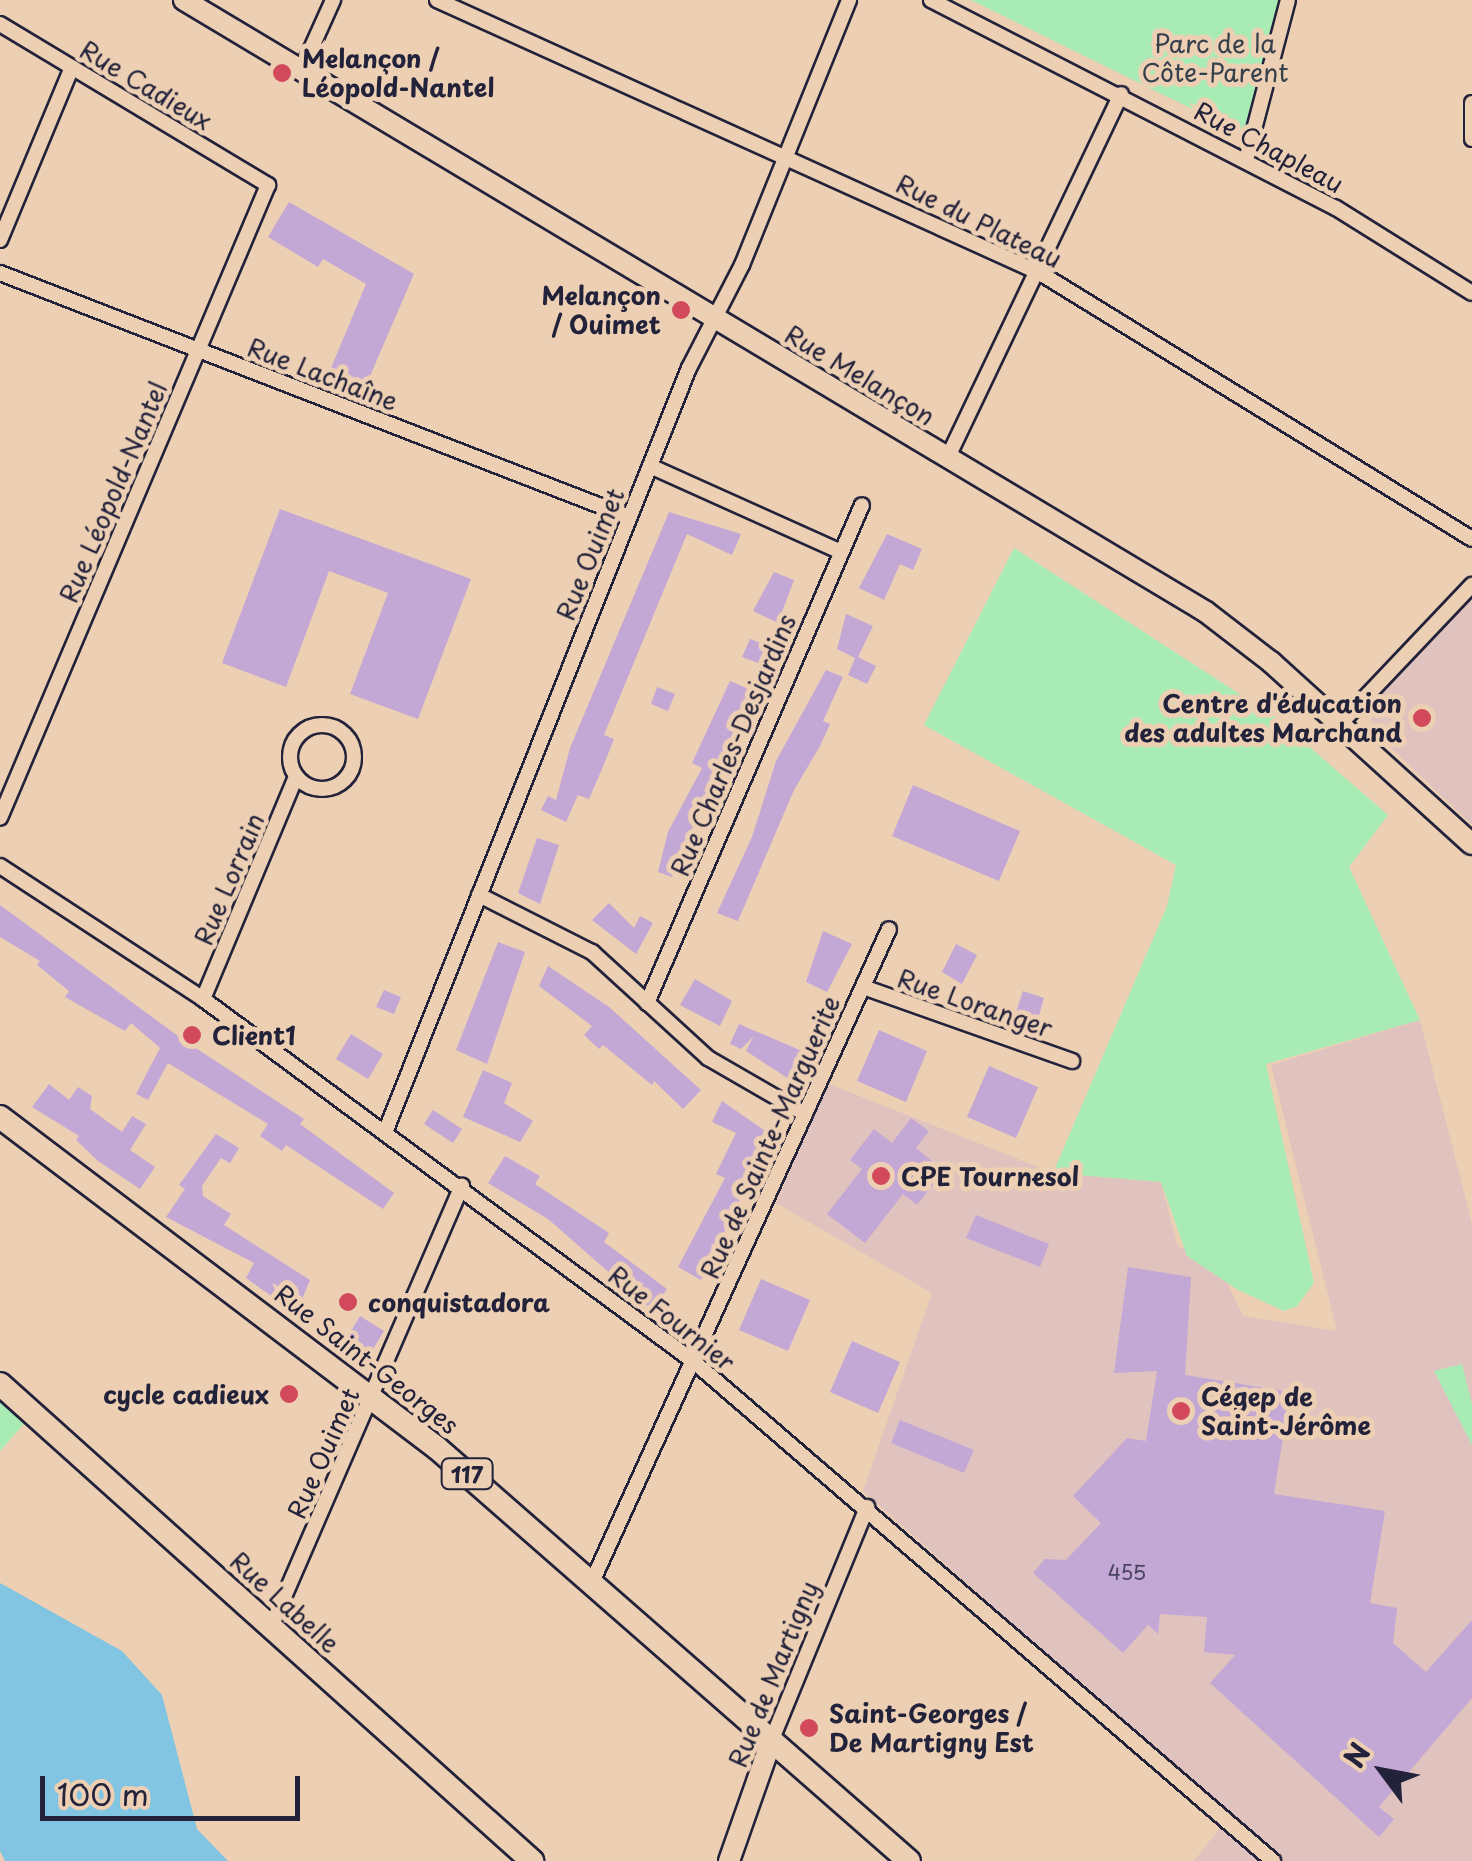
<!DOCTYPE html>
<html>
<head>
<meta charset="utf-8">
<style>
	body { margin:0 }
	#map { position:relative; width:1472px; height:1861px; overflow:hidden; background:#edcfb3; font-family:"Playpen Sans",sans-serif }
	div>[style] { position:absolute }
	.built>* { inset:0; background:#e0c3be }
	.green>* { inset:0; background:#a9ebb5 }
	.water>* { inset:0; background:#81c5e2 }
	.building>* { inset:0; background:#c3a8d6 }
	.roads { filter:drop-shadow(2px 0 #22223b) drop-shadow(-2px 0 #22223b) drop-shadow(0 2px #22223b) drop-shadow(0 -2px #22223b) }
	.street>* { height:14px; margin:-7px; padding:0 7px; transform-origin:7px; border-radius:7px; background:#edcfb3 }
	.street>.ring { margin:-7px; padding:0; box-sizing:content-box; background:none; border:14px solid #edcfb3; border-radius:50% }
	.secondary>* { height:20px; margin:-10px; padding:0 10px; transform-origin:10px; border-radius:10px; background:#edcfb3 }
	.primary>* { height:22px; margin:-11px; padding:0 11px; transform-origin:11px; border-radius:11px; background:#edcfb3 }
	.dots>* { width:28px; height:28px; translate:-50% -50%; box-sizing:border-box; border:5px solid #edcfb3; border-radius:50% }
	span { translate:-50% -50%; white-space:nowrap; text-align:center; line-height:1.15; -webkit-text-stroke:10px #edcfb3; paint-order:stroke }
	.number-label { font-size:20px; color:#4a4462 }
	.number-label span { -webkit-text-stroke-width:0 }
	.shield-label span { padding:2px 8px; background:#edcfb3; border:2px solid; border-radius:8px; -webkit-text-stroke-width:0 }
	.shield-label { font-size:22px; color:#22223b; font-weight:700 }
	.park-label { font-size:25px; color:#36404d }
	.poi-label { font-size:25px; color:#22223b; font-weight:700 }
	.left { translate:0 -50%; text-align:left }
	.right { translate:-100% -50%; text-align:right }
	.street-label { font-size:25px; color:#22223b }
	.north { position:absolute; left:1332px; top:1721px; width:100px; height:100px; -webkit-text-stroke:8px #edcfb3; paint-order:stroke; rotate:302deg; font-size:28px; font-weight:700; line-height:40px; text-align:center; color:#22223b }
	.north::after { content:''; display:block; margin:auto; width:35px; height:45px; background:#22223b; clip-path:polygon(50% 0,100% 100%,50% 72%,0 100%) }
	.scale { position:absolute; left:40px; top:1776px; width:260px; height:45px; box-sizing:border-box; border:5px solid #22223b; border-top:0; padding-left:12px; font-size:30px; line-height:35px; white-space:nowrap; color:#22223b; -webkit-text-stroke:8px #edcfb3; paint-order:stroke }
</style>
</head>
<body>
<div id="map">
	<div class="built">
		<i style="clip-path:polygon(1472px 599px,1472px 825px,1372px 730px,1370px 706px)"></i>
		<i style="clip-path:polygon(1420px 1020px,1472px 1224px,1472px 1861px,1194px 1861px,1229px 1816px,863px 1491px,932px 1293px,776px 1203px,829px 1084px,1053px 1173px,1161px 1182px,1178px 1247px,1213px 1253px,1243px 1316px,1337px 1331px,1271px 1065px)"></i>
	</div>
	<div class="green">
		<i style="clip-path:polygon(971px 0,1288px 0,1251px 138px)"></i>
		<i style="clip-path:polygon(1014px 548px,1275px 717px,1388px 815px,1349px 867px,1420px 1020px,1266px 1064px,1314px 1283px,1297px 1306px,1284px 1311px,1238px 1290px,1187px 1256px,1161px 1182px,1053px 1173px,1167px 906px,1176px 865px,924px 725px)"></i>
		<i style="clip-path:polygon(1462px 1364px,1472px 1404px,1472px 1445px,1434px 1371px)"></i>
		<i style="clip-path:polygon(0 1391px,30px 1417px,0 1451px)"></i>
	</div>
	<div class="water">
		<i style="clip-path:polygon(0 1583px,122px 1651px,162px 1695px,197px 1829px,228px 1861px,5px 1861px,0 1851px)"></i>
	</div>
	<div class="building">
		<i style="clip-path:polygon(289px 202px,414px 274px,367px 383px,331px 368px,366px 284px,323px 259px,318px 267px,268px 237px)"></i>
		<i style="clip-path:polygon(280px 509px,471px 579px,418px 719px,350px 694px,388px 593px,329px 571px,286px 687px,222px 663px)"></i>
		<i style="clip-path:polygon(669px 512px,741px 534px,732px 555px,687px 534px,604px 735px,614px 739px,602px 769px,589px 799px,578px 795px,566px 822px,541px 810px,548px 796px,556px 800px,570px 748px)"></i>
		<i style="clip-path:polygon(887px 534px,922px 549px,913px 570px,900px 564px,884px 600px,859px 588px)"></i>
		<i style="clip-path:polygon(774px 572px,794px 580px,778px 623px,753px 611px)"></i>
		<i style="clip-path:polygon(846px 614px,873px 626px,858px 657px,876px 666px,867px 684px,848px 675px,855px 658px,837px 649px)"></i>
		<i style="clip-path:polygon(750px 639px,766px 645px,758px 663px,742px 657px)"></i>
		<i style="clip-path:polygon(826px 670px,843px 677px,823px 721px,830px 724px,820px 746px,794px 790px,738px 921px,717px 913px,752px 837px,776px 761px)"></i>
		<i style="clip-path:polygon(730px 681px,751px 690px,672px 877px,658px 872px,668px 832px,702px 768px,692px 763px)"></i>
		<i style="clip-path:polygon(657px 687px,675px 694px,668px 711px,651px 704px)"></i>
		<i style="clip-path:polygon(913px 785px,1020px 831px,999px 881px,892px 836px)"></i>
		<i style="clip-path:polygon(537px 838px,559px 845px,540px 904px,518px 893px)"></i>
		<i style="clip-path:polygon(609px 903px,634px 928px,640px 916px,653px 923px,636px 954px,592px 920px)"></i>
		<i style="clip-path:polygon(0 905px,182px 1039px,304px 1119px,300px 1124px,394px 1193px,383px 1209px,286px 1145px,282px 1151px,260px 1136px,268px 1124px,168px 1063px,148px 1100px,136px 1094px,160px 1048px,131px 1023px,125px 1031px,65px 997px,69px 991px,37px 965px,40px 961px,0 937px)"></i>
		<i style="clip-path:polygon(823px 931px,852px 944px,827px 992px,806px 982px)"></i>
		<i style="clip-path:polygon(498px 942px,525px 952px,487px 1064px,456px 1050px)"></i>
		<i style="clip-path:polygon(956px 944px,977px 955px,962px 984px,942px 972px)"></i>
		<i style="clip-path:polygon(548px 966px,609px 1007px,701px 1090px,683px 1109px,654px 1081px,652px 1085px,603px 1045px,599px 1049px,584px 1035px,592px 1026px,539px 986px)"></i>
		<i style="clip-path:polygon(695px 979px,732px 1001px,720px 1026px,680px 1005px)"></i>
		<i style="clip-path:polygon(384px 990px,401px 997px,394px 1014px,376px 1007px)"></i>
		<i style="clip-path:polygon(1023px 991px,1044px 998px,1037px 1022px,1015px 1015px)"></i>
		<i style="clip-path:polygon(739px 1024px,802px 1051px,789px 1079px,746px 1051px,753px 1037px,741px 1049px,730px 1044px)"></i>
		<i style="clip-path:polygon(879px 1030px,927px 1051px,906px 1102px,857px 1081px)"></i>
		<i style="clip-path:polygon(351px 1034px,383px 1054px,368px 1079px,336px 1059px)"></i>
		<i style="clip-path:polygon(989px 1066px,1038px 1087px,1016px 1138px,967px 1117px)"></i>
		<i style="clip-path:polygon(483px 1070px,512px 1083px,504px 1103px,533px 1121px,520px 1142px,463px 1117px)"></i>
		<i style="clip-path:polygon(49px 1084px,69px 1100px,78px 1087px,92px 1096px,90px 1109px,122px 1132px,132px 1116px,146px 1124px,130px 1150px,155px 1167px,140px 1189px,98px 1161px,76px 1140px,79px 1136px,32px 1107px)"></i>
		<i style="clip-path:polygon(722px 1101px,767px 1132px,733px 1196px,740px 1200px,701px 1280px,678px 1267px,725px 1178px,716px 1174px,736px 1133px,712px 1122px)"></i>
		<i style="clip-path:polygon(433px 1110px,462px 1129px,453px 1143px,424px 1124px)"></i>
		<i style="clip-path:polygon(911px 1118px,929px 1131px,916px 1148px,933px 1162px,923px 1175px,933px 1184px,917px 1205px,903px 1194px,865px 1243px,827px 1214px,862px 1169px,850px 1160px,874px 1129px,892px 1143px)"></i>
		<i style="clip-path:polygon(216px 1134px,239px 1148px,230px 1163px,221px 1158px,202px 1186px,203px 1196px,231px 1214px,224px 1225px,310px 1280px,296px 1314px,246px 1278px,254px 1263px,166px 1217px,185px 1189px,179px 1185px)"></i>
		<i style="clip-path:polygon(505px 1156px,540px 1176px,535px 1184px,609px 1233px,604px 1242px,667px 1289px,652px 1310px,548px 1219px,488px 1183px)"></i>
		<i style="clip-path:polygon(976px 1215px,1049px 1244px,1040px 1267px,966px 1238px)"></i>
		<i style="clip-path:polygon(1128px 1267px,1191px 1277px,1185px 1375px,1290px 1392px,1274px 1494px,1385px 1511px,1370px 1603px,1397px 1608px,1393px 1643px,1426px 1672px,1472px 1620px,1472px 1698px,1379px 1807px,1394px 1819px,1379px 1837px,1210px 1683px,1235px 1655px,1204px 1652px,1207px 1617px,1160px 1614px,1158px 1634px,1148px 1625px,1123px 1653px,1033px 1573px,1045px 1559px,1066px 1560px,1101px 1523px,1073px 1496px,1127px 1438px,1146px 1441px,1157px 1371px,1114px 1373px)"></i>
		<i style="clip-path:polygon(761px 1279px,810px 1300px,788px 1351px,739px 1330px)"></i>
		<i style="clip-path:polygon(360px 1316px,384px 1331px,369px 1356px,345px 1341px)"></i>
		<i style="clip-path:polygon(852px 1341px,900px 1362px,878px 1413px,830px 1392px)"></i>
		<i style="clip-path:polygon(900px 1420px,974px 1450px,964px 1473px,891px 1443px)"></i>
	</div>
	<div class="roads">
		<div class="street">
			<i style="left:437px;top:0;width:662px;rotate:24.36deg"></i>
			<i style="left:1040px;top:273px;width:507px;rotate:31.62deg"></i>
			<i style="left:931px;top:0;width:455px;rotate:27.2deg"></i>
			<i style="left:1336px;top:208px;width:160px;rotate:32deg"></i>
			<i style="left:0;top:24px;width:313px;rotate:31deg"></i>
			<i style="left:268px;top:185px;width:687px;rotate:112.95deg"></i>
			<i style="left:302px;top:69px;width:76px;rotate:-65.8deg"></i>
			<i style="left:1472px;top:103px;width:36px;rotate:90deg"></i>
			<i style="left:1246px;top:160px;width:165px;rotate:-75.3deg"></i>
			<i style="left:0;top:240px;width:187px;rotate:-67.4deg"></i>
			<i style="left:0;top:273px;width:675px;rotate:21.2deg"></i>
			<i style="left:948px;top:457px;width:402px;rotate:-64.5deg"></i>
			<i style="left:650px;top:466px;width:209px;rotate:24.2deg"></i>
			<i style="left:1340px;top:724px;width:192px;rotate:-46.5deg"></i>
			<i class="ring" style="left:290px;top:725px;width:50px;height:50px"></i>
			<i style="left:0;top:866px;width:243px;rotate:33.2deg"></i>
			<i style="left:203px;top:999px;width:609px;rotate:36.46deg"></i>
			<i style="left:693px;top:1361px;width:766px;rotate:40.76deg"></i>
			<i style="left:479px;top:895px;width:127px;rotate:26.8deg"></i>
			<i style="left:592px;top:952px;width:157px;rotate:42.4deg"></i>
			<i style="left:708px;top:1058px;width:112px;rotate:30deg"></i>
			<i style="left:863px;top:987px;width:222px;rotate:19.5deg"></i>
			<i style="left:203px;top:999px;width:241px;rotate:-67.3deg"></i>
			<i style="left:647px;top:1003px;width:542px;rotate:-66.65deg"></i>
			<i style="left:386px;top:1130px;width:820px;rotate:-68.32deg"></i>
			<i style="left:689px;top:368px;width:116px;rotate:-62.8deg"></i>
			<i style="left:742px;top:265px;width:286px;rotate:-68deg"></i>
			<i style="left:592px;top:1582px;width:717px;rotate:-65.54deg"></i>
			<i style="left:271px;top:1627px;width:481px;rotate:-66.6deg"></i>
			<i style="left:772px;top:1739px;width:251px;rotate:-67.7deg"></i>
		</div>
		<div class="secondary">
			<i style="left:184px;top:0;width:1191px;rotate:30.91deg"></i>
			<i style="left:1206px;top:612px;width:82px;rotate:37.6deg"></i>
			<i style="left:1271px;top:662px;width:271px;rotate:42.2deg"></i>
			<i style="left:729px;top:1861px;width:129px;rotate:-70.6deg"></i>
		</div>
		<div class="primary">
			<i style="left:0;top:1117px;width:548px;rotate:37.14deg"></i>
			<i style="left:437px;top:1448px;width:627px;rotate:41.19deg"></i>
			<i style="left:0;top:1384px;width:715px;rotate:41.88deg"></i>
		</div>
	</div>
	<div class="dots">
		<i style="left:282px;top:73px;background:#d1495b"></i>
		<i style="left:681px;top:310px;background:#d1495b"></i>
		<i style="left:1422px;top:718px;background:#d1495b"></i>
		<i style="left:192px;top:1035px;background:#d1495b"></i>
		<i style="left:881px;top:1176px;background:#d1495b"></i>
		<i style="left:348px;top:1302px;background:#d1495b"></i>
		<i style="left:289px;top:1394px;background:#d1495b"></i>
		<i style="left:1181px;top:1411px;background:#d1495b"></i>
		<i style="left:809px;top:1728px;background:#d1495b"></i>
	</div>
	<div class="number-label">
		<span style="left:1127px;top:1572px">455</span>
	</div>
	<div class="shield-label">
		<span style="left:467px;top:1474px">117</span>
	</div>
	<div class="park-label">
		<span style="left:1215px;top:58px">Parc de la<br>Côte-Parent</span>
	</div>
	<div class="poi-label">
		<span class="left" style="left:302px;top:73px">Melançon /<br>Léopold-Nantel</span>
		<span class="right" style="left:661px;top:310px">Melançon<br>/ Ouimet</span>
		<span class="right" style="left:1402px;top:718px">Centre d'éducation<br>des adultes Marchand</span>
		<span class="left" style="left:212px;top:1035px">Client1</span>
		<span class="left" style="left:901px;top:1176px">CPE Tournesol</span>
		<span class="left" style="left:368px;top:1302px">conquistadora</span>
		<span class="right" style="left:269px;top:1394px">cycle cadieux</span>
		<span class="left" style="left:1201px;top:1411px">Cégep de<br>Saint-Jérôme</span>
		<span class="left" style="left:829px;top:1728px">Saint-Georges /<br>De Martigny Est</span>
	</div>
	<div class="street-label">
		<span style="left:146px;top:85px;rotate:31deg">Rue Cadieux</span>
		<span style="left:1269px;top:147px;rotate:28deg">Rue Chapleau</span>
		<span style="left:979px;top:221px;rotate:26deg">Rue du Plateau</span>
		<span style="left:323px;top:374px;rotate:21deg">Rue Lachaîne</span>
		<span style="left:860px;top:375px;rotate:31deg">Rue Melançon</span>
		<span style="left:113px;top:492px;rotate:-67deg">Rue Léopold-Nantel</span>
		<span style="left:590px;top:554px;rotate:-68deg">Rue Ouimet</span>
		<span style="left:733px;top:745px;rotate:-67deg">Rue Charles-Desjardins</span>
		<span style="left:229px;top:879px;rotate:-67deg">Rue Lorrain</span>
		<span style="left:975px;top:1003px;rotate:19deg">Rue Loranger</span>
		<span style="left:770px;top:1137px;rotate:-66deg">Rue de Sainte-Marguerite</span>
		<span style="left:672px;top:1318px;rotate:38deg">Rue Fournier</span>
		<span style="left:367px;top:1359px;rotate:38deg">Rue Saint-Georges</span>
		<span style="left:323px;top:1453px;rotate:-66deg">Rue Ouimet</span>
		<span style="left:285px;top:1602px;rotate:42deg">Rue Labelle</span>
		<span style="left:773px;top:1674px;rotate:-68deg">Rue de Martigny</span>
	</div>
	<div class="north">N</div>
	<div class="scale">100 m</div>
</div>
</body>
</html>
